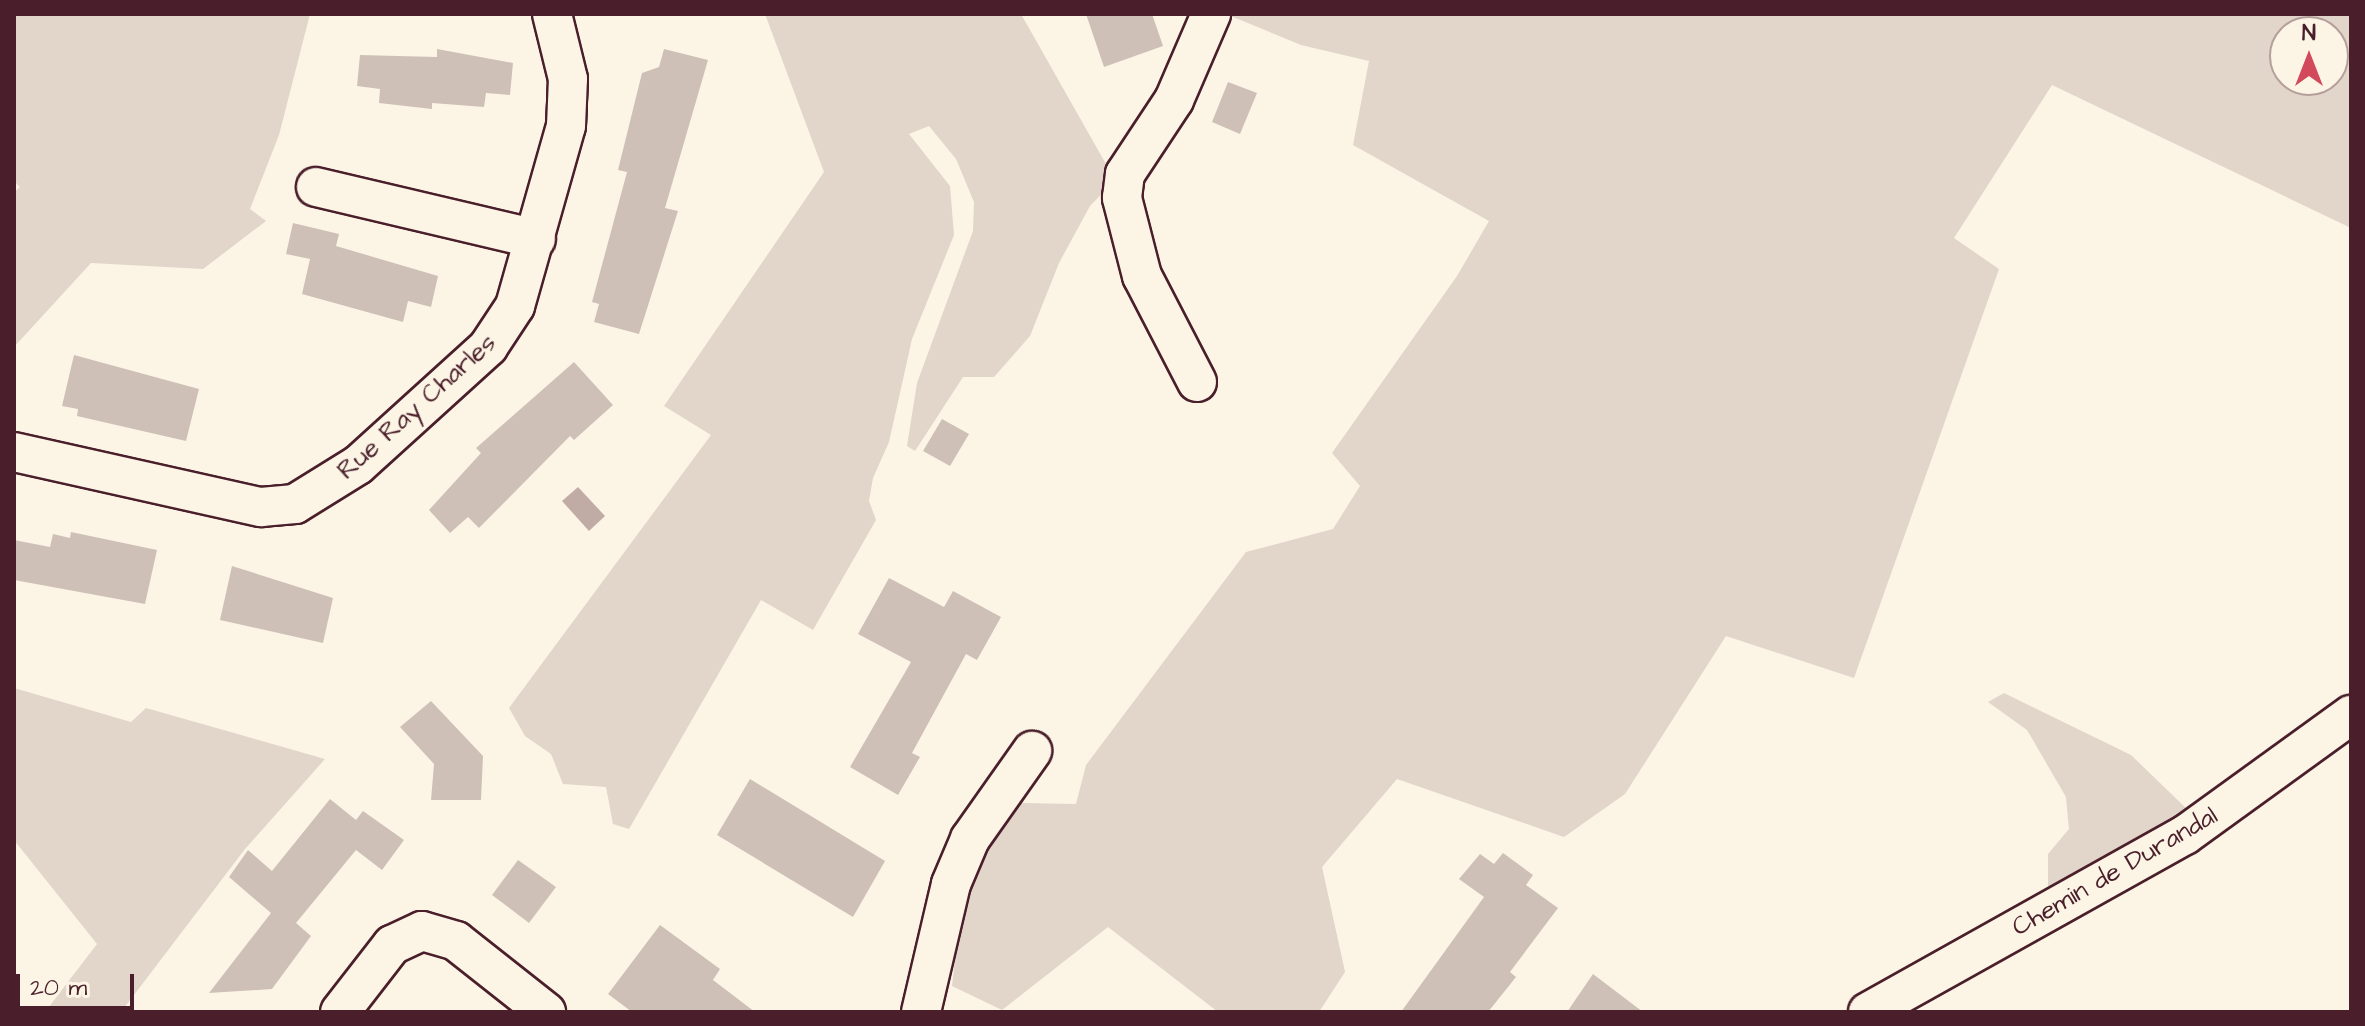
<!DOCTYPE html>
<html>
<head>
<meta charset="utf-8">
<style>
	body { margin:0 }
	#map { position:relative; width:2365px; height:1026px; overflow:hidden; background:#fcf5e5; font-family:"Architects Daughter",sans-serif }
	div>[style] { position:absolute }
	.green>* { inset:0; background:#e2d5ca }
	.water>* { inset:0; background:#c0aca5 }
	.building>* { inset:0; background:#cfc0b7 }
	.roads { filter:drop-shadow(2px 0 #4a1f2b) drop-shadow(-2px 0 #4a1f2b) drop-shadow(0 2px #4a1f2b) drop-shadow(0 -2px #4a1f2b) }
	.minor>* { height:38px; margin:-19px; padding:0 19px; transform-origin:19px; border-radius:19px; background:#fcf5e5 }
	span { translate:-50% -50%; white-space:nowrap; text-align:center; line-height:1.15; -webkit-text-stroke:6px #fcf5e5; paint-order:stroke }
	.street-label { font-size:26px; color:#4a1f2b }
	.frame { position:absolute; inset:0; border:16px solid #4a1f2b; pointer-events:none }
	.north { position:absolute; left:2269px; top:16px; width:80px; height:80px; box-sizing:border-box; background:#fcf5e5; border:2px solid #b59f9b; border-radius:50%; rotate:0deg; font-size:22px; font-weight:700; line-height:32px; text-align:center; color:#4a1f2b }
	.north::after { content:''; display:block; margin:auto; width:28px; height:36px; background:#d1495b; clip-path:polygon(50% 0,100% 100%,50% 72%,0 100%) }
	.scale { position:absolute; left:16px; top:974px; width:118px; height:36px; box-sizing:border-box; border:4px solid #4a1f2b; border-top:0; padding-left:10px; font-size:24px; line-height:28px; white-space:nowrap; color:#4a1f2b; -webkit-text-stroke:6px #fcf5e5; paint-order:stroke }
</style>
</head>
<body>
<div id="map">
	<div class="green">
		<i style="clip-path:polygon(14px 14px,310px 14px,279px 135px,250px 209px,266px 221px,203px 269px,91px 263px,14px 347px,14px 192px,20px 187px,14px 181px)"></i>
		<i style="clip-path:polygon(765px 14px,1021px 14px,1115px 180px,1090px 206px,1059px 263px,1030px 336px,994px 377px,963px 377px,915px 451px,907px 446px,917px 383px,973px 231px,974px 202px,956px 159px,929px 126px,909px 134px,950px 186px,954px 235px,912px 339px,889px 442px,873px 478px,869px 501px,876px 520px,813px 630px,761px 600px,629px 829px,613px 824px,606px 787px,563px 784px,551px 754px,525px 736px,509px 708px,711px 435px,664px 406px,824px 172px)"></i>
		<i style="clip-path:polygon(evenodd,1226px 14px,2351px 14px,2351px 228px,2052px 85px,1954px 238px,1999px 269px,1854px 678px,1726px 636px,1625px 794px,1564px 837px,1397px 779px,1322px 867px,1345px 972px,1319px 1012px,1218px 1012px,1108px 927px,1002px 1010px,952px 986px,964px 880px,1021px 803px,1076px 804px,1086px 765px,1246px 552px,1333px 529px,1360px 486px,1332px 453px,1457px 276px,1489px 221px,1353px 145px,1369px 61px,1301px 45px,1226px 14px,2285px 32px,2333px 32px,2333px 80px,2285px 80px,2285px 32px)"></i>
		<i style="clip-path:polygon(14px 688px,131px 722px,146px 708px,325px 759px,245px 849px,121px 1012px,45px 1012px,97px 944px,14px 840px)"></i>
		<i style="clip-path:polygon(2004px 693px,2131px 755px,2189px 811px,2048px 897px,2048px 854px,2069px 829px,2066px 797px,2027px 730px,1988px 702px)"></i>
	</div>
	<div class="water">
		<i style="clip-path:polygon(578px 487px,605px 516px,589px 531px,562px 501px)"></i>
	</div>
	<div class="building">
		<i style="clip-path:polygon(1086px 14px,1152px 14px,1163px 46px,1104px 67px)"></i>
		<i style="clip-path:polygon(437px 49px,513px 63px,510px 95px,486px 93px,484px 107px,432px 103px,432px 109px,379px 103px,380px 89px,357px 86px,360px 55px,437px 57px)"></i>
		<i style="clip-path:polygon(664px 49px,708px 60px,665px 208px,678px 211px,639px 334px,594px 322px,599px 304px,592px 302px,627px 172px,618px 170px,642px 73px,659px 67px)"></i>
		<i style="clip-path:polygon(1228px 82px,1257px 93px,1240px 134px,1212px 122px)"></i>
		<i style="clip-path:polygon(293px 223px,339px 234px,336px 246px,438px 276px,431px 307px,408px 301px,403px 322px,302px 294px,310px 259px,286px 254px)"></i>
		<i style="clip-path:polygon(74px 355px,199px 389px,186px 441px,77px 416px,78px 409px,62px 406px)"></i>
		<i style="clip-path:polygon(574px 362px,613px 405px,574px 440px,570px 436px,479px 528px,468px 517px,450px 533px,429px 510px,481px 453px,476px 448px)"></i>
		<i style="clip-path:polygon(942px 419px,969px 434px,950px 466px,923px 451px)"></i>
		<i style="clip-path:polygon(71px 532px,157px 550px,145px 604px,14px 580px,14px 540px,50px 547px,53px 534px,70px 538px)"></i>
		<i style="clip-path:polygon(232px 566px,333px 598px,323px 643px,220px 620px)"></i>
		<i style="clip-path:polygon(889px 578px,944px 607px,953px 591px,1001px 617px,977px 660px,966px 654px,912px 753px,920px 757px,898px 795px,850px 767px,911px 662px,858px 634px)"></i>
		<i style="clip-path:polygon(431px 701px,483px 756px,481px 800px,431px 800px,434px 764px,400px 727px)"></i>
		<i style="clip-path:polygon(750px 779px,885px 861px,853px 917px,717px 835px)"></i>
		<i style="clip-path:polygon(330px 799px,356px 820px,363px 811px,404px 840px,382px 870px,356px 850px,296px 923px,311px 936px,272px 989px,209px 993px,271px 913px,229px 877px,248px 850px,272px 871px)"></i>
		<i style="clip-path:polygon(1503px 853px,1533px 875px,1526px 885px,1558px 908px,1510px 972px,1516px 977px,1488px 1012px,1401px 1012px,1484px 897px,1459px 879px,1480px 854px,1494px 864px)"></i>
		<i style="clip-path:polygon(518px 860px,556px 887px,529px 923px,492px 895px)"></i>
		<i style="clip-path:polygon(660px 925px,720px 969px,713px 980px,755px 1012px,632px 1012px,608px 994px)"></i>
		<i style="clip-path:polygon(1593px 974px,1643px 1012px,1567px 1012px)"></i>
	</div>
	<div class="roads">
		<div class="minor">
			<i style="left:316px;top:187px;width:226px;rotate:13.3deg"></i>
			<i style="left:1197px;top:382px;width:119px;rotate:-117.4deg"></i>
			<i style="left:1142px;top:276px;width:81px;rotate:-104.4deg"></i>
			<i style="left:1122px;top:198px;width:24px;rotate:-83deg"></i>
			<i style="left:1125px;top:174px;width:89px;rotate:-56.5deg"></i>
			<i style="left:1174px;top:100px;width:94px;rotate:-66.7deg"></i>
			<i style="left:14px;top:452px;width:253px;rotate:12.6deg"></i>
			<i style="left:261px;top:507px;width:34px;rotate:-5deg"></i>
			<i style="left:295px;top:504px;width:74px;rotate:-31.8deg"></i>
			<i style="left:358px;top:465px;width:176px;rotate:-42.2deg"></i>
			<i style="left:488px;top:347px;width:49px;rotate:-56.6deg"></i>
			<i style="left:515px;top:306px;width:187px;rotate:-74.2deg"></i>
			<i style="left:566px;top:126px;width:47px;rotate:-87.6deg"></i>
			<i style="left:568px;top:79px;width:67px;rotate:-103.8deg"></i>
			<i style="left:340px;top:1012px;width:85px;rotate:-52.2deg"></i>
			<i style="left:392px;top:945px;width:33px;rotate:-25deg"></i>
			<i style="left:422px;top:931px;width:35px;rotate:16deg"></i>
			<i style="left:456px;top:941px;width:115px;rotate:38.3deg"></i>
			<i style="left:921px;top:1012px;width:131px;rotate:-76.8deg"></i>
			<i style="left:951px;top:884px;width:49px;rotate:-67.1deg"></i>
			<i style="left:970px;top:839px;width:108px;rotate:-54.8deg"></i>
			<i style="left:1868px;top:1012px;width:363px;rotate:-29.2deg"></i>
			<i style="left:2185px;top:835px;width:205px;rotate:-35.9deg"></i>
		</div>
	</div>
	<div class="street-label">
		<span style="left:417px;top:407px;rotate:-42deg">Rue Ray Charles</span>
		<span style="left:2115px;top:872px;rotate:-30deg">Chemin de Durandal</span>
	</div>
	<div class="frame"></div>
	<div class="north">N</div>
	<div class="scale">20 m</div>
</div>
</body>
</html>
